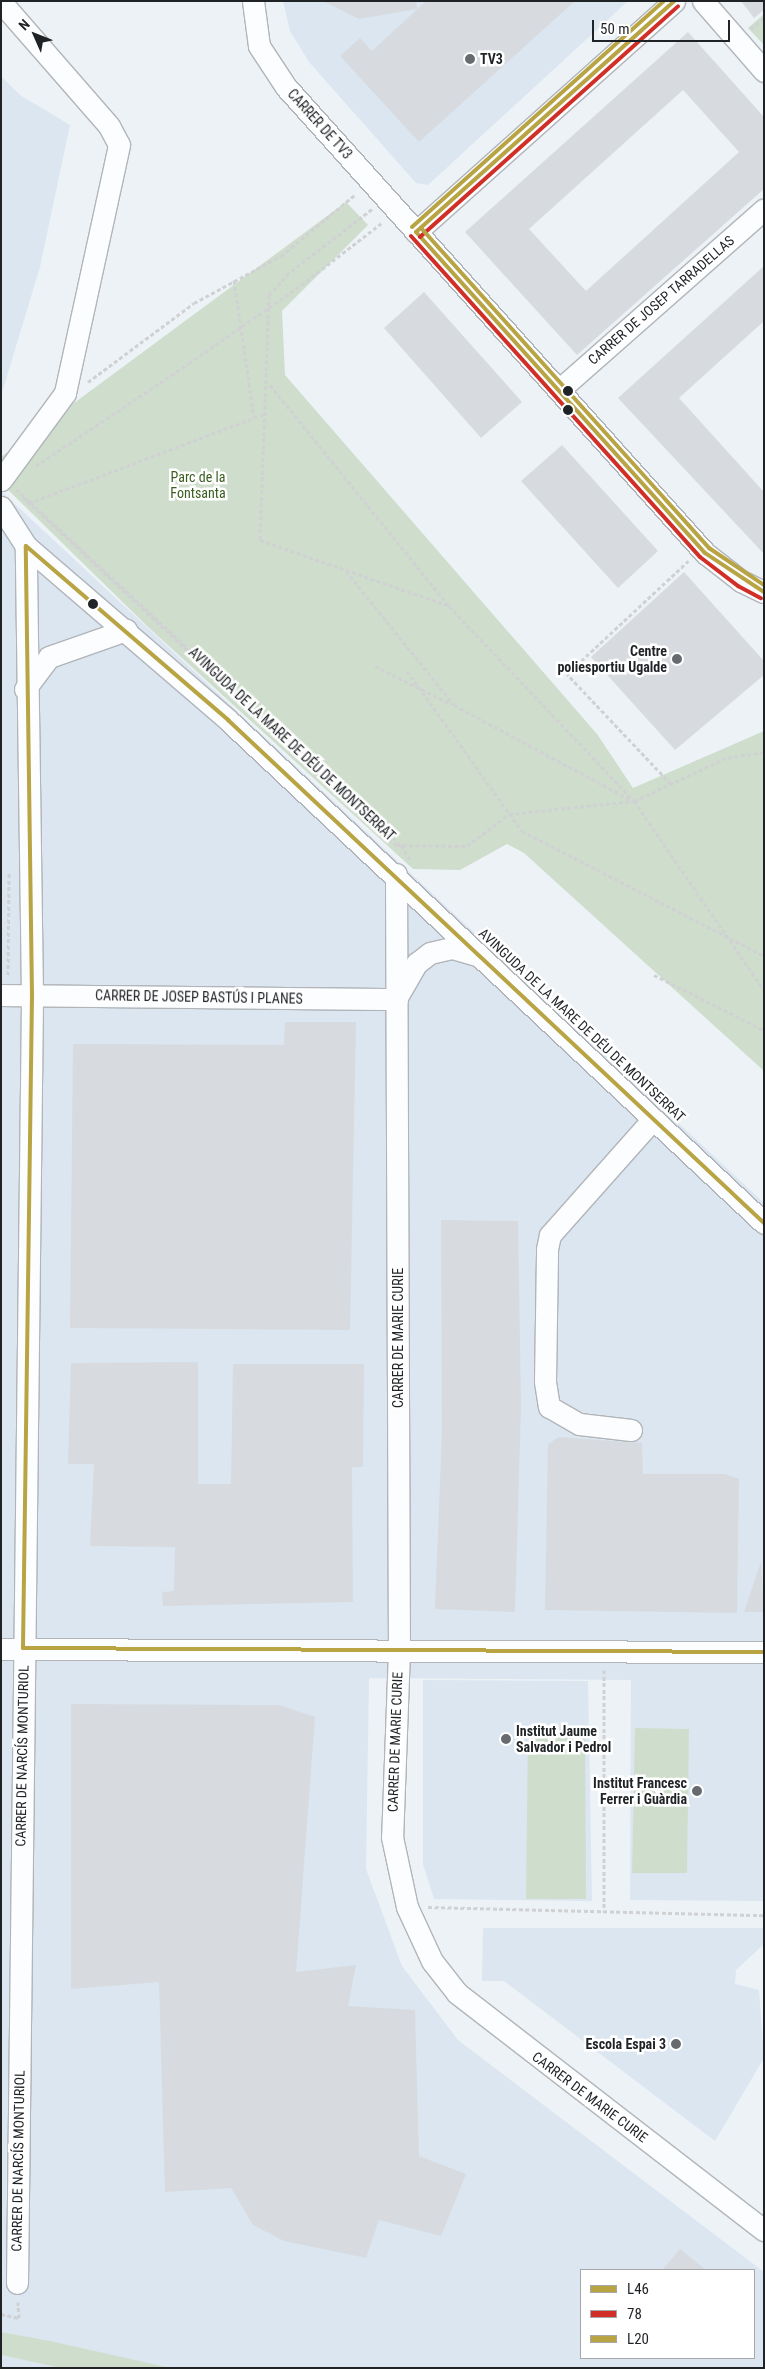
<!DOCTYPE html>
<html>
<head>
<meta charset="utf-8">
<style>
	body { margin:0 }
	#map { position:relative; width:765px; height:2369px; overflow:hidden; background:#edf2f7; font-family:"Roboto Condensed",sans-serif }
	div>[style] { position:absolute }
	.built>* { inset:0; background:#dbe6f0 }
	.green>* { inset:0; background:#cfdecc }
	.building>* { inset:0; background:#d7dbdf }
	.path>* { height:3px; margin-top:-1.5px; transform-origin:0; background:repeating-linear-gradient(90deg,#d0d1d3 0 4px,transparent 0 6.5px) }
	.roads { filter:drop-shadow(1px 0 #b1b5b9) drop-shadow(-1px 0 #b1b5b9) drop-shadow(0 1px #b1b5b9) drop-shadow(0 -1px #b1b5b9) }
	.minor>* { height:21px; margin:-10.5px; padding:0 10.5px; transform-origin:10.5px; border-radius:10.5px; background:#fcfdfe }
	.path-bridge>* { height:3px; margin-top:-1.5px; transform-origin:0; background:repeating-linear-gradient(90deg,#d0d1d3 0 4px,transparent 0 6.5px) }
	.bus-1>* { height:4px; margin:-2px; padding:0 2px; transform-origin:2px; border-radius:2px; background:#b8a443 }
	.bus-2>* { height:4px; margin:-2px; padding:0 2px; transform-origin:2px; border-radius:2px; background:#d02e26 }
	.bus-3>* { height:4px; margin:-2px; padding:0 2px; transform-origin:2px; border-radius:2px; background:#b8a443 }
	.dots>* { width:14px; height:14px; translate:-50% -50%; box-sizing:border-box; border:2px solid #fff; border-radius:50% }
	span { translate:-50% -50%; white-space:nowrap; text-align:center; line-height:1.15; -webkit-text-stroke:5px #fff; paint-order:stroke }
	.poi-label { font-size:14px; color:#1f2326; font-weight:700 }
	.left { translate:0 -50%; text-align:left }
	.right { translate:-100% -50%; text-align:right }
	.street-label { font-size:14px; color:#1f2326 }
	.park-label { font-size:14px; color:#3b5d20 }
	.frame { position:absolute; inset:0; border:2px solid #1f2326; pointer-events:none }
	.legend { position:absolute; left:580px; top:2269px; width:175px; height:90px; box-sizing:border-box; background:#fff; border:1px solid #a5a7a8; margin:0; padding:6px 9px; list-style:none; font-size:15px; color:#1f2326 }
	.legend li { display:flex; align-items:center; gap:10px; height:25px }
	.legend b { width:25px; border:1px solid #a5a7a8 }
	.north { position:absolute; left:10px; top:10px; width:50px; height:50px; -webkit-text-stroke:4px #fff; paint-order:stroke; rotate:314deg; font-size:14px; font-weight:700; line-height:20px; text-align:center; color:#1f2326 }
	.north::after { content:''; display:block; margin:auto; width:18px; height:22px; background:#1f2326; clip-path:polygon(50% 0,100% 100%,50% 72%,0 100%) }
	.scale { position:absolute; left:592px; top:20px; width:138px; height:22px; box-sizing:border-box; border:2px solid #1f2326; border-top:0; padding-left:6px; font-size:15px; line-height:18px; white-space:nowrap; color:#1f2326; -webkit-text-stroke:4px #fff; paint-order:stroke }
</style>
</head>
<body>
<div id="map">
	<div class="built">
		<i style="clip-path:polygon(283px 1px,628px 1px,428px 185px,416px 183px,309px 62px,290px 31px)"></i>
		<i style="clip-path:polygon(1px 76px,20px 95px,70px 125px,40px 267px,1px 396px)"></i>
		<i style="clip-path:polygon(evenodd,1px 491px,764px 1203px,764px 1901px,630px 1900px,631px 1680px,369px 1678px,366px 1869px,402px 1966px,458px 2040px,764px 2272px,764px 2368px,171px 2368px,1px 2332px,1px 491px,581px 2270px,754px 2270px,754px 2358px,581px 2358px,581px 2270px)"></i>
		<i style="clip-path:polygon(423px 1680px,588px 1681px,592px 1901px,434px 1899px,423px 1864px)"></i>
		<i style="clip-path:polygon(483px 1928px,764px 1928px,764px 1944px,736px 1970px,735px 1984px,759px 1990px,764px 2058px,715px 2141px,504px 1981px,482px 1981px)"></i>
		<i style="clip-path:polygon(1px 2355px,60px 2368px,1px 2368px)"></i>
	</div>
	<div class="green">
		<i style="clip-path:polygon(764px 14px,764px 45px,748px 28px)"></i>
		<i style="clip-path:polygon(346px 202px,368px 225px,282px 311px,285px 375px,597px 734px,633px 788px,764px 731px,764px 1071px,524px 853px,507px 844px,460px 870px,413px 869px,148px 627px,1px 483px,1px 457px)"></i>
		<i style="clip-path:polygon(635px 1728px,689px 1729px,687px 1873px,632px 1873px)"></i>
		<i style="clip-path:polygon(528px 1730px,585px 1731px,586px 1899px,526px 1899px)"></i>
		<i style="clip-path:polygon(1px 2332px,50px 2341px,171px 2368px,60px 2368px,1px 2355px)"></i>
	</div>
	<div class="building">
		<i style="clip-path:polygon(323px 1px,416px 1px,417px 9px,359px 19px)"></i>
		<i style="clip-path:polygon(426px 1px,575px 1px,419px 142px,340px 56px,360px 38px,372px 51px)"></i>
		<i style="clip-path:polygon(741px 1px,764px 1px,764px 10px,754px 18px)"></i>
		<i style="clip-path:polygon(evenodd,688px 32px,764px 117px,764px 189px,577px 355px,465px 232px,688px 32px,683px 90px,739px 152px,586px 291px,529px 229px,683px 90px)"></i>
		<i style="clip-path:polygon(764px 266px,764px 321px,679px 398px,764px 492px,764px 554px,618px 398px)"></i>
		<i style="clip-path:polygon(424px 292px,522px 402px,481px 438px,384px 328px)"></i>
		<i style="clip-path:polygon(562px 445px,658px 551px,618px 588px,521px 481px)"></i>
		<i style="clip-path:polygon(684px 572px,764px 661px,764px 675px,675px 750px,591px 657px)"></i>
		<i style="clip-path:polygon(285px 1022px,356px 1022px,350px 1330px,70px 1328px,73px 1044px,284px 1045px)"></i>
		<i style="clip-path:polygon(441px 1220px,518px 1221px,521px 1406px,515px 1612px,435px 1609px,442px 1430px)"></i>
		<i style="clip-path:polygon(198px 1362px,198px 1484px,231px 1484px,233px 1364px,364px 1364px,363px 1467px,352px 1467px,353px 1602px,163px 1606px,162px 1592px,174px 1591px,175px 1547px,90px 1546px,94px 1464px,68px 1464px,71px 1363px)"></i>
		<i style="clip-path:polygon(559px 1437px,642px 1443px,643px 1474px,725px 1474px,739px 1479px,737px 1613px,545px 1610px,548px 1444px)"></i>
		<i style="clip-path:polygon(761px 1562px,764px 1612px,744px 1612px)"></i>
		<i style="clip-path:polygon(71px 1704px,279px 1705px,315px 1717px,296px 1972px,356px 1965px,348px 2006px,415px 2010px,419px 2156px,466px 2174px,441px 2236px,379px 2220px,366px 2258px,284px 2241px,253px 2225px,231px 2188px,165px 2192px,159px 1982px,71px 1989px)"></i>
		<i style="clip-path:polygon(680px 2249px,706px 2270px,662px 2270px)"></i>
	</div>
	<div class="path">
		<i style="left:751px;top:29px;width:17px;rotate:-40deg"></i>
		<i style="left:372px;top:209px;width:105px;rotate:142.4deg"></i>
		<i style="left:289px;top:273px;width:30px;rotate:132deg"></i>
		<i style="left:269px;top:295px;width:245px;rotate:92.1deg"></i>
		<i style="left:260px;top:540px;width:200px;rotate:19.2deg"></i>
		<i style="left:234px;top:280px;width:138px;rotate:81.7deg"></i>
		<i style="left:296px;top:289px;width:110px;rotate:-37.6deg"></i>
		<i style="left:88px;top:382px;width:132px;rotate:-36.7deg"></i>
		<i style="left:194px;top:303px;width:99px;rotate:-28.4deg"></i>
		<i style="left:281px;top:256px;width:97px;rotate:-39.6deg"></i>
		<i style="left:270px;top:385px;width:284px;rotate:51deg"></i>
		<i style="left:449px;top:606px;width:269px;rotate:46.5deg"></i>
		<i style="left:36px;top:466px;width:184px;rotate:-33.9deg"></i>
		<i style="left:16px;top:489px;width:524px;rotate:42.76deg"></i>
		<i style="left:401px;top:845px;width:17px;rotate:59deg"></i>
		<i style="left:23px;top:497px;width:510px;rotate:43.01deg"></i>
		<i style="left:396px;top:845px;width:71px;rotate:0.8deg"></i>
		<i style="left:467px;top:846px;width:53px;rotate:-37.3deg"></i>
		<i style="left:509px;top:814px;width:126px;rotate:-5.9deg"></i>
		<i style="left:29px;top:503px;width:254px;rotate:-20.7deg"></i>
		<i style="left:346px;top:571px;width:172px;rotate:51.1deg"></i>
		<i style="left:454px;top:705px;width:203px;rotate:28.2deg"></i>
		<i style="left:375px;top:666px;width:85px;rotate:26.6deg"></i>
		<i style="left:407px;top:671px;width:197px;rotate:54.3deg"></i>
		<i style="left:522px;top:831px;width:272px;rotate:27.3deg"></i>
		<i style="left:764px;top:752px;width:38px;rotate:171deg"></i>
		<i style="left:726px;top:758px;width:102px;rotate:154.9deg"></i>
		<i style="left:634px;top:801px;width:229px;rotate:55.5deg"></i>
		<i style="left:671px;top:784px;width:151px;rotate:-133.4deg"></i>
		<i style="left:567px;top:674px;width:166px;rotate:-43deg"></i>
		<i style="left:8px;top:975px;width:103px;rotate:-89.4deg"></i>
		<i style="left:654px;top:975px;width:123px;rotate:26.6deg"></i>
		<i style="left:604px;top:1670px;width:241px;rotate:90deg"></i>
		<i style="left:428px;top:1907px;width:336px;rotate:1.4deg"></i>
		<i style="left:1px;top:2314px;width:18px;rotate:13deg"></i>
		<i style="left:19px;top:2318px;width:16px;rotate:-94deg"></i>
	</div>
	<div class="roads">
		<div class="minor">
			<i style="left:253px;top:1px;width:45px;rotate:82.4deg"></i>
			<i style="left:259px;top:46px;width:49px;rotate:56.6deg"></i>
			<i style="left:286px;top:87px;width:627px;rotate:48.04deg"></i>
			<i style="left:705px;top:553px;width:46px;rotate:37.9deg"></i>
			<i style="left:741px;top:581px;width:25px;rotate:26deg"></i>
			<i style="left:703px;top:1px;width:93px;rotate:48.9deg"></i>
			<i style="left:1px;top:2px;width:164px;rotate:48.9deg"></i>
			<i style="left:109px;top:126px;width:21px;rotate:62deg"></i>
			<i style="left:119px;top:145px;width:254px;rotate:102.3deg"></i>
			<i style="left:65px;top:393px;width:108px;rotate:126.3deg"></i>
			<i style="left:416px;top:232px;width:346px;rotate:-41.8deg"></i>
			<i style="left:559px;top:390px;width:273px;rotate:-41.4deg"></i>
			<i style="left:1px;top:507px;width:46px;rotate:57.3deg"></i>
			<i style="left:26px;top:546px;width:267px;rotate:40.7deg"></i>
			<i style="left:228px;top:720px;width:735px;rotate:43.18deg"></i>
			<i style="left:25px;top:689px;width:40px;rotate:-53deg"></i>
			<i style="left:49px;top:657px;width:82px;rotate:-19.3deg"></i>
			<i style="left:396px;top:874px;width:776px;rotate:89.78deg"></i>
			<i style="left:399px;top:1650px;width:187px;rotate:92.1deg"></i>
			<i style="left:392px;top:1837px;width:72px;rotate:77.9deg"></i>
			<i style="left:407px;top:1907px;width:60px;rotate:65.2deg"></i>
			<i style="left:432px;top:1961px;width:41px;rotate:52deg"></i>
			<i style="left:457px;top:1993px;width:388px;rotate:37.7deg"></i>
			<i style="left:1px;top:995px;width:396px;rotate:0.6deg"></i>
			<i style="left:397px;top:997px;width:39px;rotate:-60deg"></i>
			<i style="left:417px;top:963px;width:16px;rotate:-38deg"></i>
			<i style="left:430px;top:953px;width:23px;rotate:-13deg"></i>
			<i style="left:452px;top:948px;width:26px;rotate:16deg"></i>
			<i style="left:631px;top:1430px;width:52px;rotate:-173.4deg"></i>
			<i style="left:579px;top:1424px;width:34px;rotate:-150deg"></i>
			<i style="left:549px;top:1407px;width:26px;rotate:-99deg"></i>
			<i style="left:545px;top:1381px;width:132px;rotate:-89.1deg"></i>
			<i style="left:547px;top:1249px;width:14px;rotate:-78deg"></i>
			<i style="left:550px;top:1235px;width:155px;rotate:-48.4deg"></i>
			<i style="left:1px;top:1649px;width:763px;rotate:0.23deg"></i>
			<i style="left:17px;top:2283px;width:1288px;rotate:-89.33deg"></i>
			<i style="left:32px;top:995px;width:449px;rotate:-90.8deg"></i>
		</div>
	</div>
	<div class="path-bridge">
		<i style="left:189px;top:363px;width:130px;rotate:-34.7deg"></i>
	</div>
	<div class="bus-1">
		<i style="left:416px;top:232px;width:432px;rotate:48deg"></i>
		<i style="left:705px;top:553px;width:71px;rotate:33.5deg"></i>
		<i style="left:416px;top:232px;width:346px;rotate:-41.8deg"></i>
		<i style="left:26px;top:546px;width:267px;rotate:40.7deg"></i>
		<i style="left:228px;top:720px;width:735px;rotate:43.18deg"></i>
		<i style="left:23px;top:1648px;width:653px;rotate:-89.21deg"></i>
		<i style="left:32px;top:995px;width:449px;rotate:-90.8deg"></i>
		<i style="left:23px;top:1648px;width:741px;rotate:0.31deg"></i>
	</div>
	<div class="bus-2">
		<i style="left:411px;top:236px;width:432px;rotate:48deg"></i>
		<i style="left:700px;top:557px;width:48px;rotate:37.3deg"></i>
		<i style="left:738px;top:586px;width:26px;rotate:28deg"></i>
		<i style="left:420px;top:237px;width:346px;rotate:-41.8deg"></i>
	</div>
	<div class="bus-3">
		<i style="left:412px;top:227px;width:338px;rotate:-41.9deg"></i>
		<i style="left:421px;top:228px;width:431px;rotate:48deg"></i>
		<i style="left:709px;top:548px;width:66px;rotate:33.9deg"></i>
	</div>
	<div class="dots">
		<i style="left:470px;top:59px;background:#676b6f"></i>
		<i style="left:568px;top:391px;background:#1f2326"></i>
		<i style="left:568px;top:410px;background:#1f2326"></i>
		<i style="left:93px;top:604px;background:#1f2326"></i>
		<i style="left:677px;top:659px;background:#676b6f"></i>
		<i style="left:506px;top:1739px;background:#676b6f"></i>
		<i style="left:697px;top:1791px;background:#676b6f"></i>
		<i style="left:676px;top:2044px;background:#676b6f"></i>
	</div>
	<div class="poi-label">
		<span class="left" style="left:480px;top:59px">TV3</span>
		<span class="right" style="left:667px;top:659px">Centre<br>poliesportiu Ugalde</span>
		<span class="left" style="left:516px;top:1739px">Institut Jaume<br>Salvador i Pedrol</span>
		<span class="right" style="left:687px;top:1791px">Institut Francesc<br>Ferrer i Guàrdia</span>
		<span class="right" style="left:666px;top:2044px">Escola Espai 3</span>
	</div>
	<div class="street-label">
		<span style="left:320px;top:124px;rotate:48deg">CARRER DE TV3</span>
		<span style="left:661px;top:300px;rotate:-41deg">CARRER DE JOSEP TARRADELLAS</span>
		<span style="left:292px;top:744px;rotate:43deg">AVINGUDA DE LA MARE DE DÉU DE MONTSERRAT</span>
		<span style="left:199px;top:997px;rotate:1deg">CARRER DE JOSEP BASTÚS I PLANES</span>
		<span style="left:582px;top:1025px;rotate:43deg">AVINGUDA DE LA MARE DE DÉU DE MONTSERRAT</span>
		<span style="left:398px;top:1338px;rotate:-90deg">CARRER DE MARIE CURIE</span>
		<span style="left:395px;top:1742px;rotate:-88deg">CARRER DE MARIE CURIE</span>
		<span style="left:22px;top:1756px;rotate:-89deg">CARRER DE NARCÍS MONTURIOL</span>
		<span style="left:590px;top:2097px;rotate:37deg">CARRER DE MARIE CURIE</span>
		<span style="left:18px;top:2161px;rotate:-89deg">CARRER DE NARCÍS MONTURIOL</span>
	</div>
	<div class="park-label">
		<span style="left:198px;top:485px">Parc de la<br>Fontsanta</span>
	</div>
	<div class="frame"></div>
	<ul class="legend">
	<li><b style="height:6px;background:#b8a443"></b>L46</li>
	<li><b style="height:6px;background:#d02e26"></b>78</li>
	<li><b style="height:6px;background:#b8a443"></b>L20</li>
	</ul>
	<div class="north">N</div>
	<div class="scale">50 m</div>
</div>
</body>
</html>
